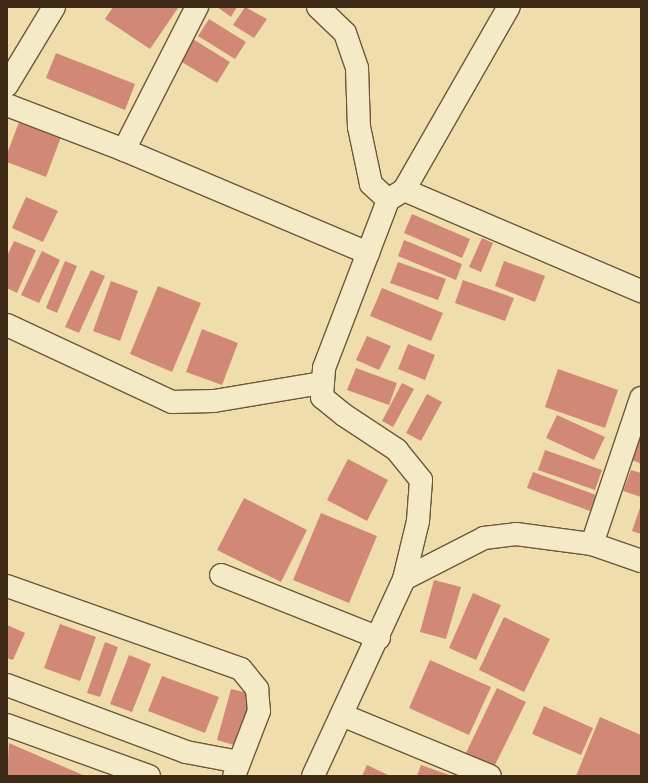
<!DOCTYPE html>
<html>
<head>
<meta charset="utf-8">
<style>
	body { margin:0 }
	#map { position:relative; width:648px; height:783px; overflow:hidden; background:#efdeab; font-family:Alegreya,serif }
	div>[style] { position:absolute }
	.building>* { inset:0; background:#d28876 }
	.roads { filter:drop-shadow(1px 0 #6b583a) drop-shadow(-1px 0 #6b583a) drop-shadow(0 1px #6b583a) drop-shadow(0 -1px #6b583a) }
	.minor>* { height:22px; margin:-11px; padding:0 11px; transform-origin:11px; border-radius:11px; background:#f5eac8 }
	span { translate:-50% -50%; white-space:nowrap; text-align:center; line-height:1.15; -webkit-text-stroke:3.5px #f5eac8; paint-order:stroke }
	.frame { position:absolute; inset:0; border:8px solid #3f2b15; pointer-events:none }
</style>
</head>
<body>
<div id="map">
	<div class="building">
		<i style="clip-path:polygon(113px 7px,177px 7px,178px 8px,150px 49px,105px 19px)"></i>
		<i style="clip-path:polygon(217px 7px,237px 7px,231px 17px)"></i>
		<i style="clip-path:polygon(245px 7px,267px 19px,254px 38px,233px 25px)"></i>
		<i style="clip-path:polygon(209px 19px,246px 42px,235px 59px,198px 36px)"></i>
		<i style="clip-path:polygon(188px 36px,230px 62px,217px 83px,175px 58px)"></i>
		<i style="clip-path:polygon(56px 53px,135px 84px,125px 110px,46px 78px)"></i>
		<i style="clip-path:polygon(19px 122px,61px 137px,46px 177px,7px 162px,7px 154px)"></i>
		<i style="clip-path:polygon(26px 197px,58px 211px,43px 242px,12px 228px)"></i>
		<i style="clip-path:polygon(412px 214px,470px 239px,462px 258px,404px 233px)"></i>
		<i style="clip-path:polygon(482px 238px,493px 243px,481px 272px,469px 267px)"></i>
		<i style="clip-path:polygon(404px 240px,462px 264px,456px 280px,398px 256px)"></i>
		<i style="clip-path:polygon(14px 241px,36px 250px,17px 293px,7px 288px,7px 256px)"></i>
		<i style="clip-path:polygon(42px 251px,60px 260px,39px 303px,21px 295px)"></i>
		<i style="clip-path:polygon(65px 261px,77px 266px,57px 313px,46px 308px)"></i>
		<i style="clip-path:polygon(504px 261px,545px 276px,535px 302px,495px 286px)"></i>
		<i style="clip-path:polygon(398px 262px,446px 279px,438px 300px,390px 283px)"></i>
		<i style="clip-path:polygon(91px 270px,105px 276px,79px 333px,65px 327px)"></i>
		<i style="clip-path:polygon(463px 280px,514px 298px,505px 321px,455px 303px)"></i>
		<i style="clip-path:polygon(111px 281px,138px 291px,120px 341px,93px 331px)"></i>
		<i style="clip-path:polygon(158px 286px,201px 303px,172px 372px,130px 354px)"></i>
		<i style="clip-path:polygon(382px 288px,443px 313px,431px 341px,370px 316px)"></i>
		<i style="clip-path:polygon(202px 329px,238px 343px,222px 385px,186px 372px)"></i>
		<i style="clip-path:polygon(367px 336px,391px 346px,379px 370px,356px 360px)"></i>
		<i style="clip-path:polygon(408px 344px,435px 355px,425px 380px,398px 369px)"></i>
		<i style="clip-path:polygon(356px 368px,397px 383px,389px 405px,347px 390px)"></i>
		<i style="clip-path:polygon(558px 369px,618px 390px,605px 428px,545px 407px)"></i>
		<i style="clip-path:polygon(402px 383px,414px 389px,393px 427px,382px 421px)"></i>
		<i style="clip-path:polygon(427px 394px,442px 402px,421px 441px,406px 433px)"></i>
		<i style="clip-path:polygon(557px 415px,605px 437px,594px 460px,546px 438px)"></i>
		<i style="clip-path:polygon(641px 427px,641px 464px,628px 458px)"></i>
		<i style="clip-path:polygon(545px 450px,602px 470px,595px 490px,538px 470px)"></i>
		<i style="clip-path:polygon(348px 459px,388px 480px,367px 521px,327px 500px)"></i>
		<i style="clip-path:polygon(631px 470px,641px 473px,641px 497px,623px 491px)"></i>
		<i style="clip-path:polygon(533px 472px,596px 495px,590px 511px,527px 488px)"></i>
		<i style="clip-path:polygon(244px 498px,307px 530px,281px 582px,217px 550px)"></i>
		<i style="clip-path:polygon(641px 505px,641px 534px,632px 531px)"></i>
		<i style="clip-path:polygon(321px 513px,377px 536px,349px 603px,293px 580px)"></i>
		<i style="clip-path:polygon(434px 580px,461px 587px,446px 639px,420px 632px)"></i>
		<i style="clip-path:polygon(473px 593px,501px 605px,476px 660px,449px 648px)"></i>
		<i style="clip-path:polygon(504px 617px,550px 639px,524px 692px,479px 670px)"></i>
		<i style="clip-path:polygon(60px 624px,96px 637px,80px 681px,44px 668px)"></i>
		<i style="clip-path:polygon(7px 625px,25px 633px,13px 660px,7px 658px)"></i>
		<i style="clip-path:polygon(105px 642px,118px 647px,100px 697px,87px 693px)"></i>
		<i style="clip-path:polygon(129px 655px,151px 664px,132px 712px,110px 704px)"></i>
		<i style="clip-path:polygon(430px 660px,491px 687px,469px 735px,409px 708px)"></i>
		<i style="clip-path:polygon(162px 676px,219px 697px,205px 733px,148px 711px)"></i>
		<i style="clip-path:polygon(497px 688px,526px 702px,493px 769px,465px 755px)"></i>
		<i style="clip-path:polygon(231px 689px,252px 694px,237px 746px,217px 740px)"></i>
		<i style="clip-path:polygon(544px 706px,593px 728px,581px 755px,532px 734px)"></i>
		<i style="clip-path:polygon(600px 717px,641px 735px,641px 776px,576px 776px)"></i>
		<i style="clip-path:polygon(9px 743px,85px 776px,7px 776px)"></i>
		<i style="clip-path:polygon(367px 765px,390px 776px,362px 776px)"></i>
		<i style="clip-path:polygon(421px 765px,452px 776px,417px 776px)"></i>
	</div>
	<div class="roads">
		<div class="minor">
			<i style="left:318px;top:7px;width:37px;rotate:44deg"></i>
			<i style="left:345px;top:33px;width:37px;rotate:71deg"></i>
			<i style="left:357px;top:68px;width:59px;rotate:88.1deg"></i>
			<i style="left:359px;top:127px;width:58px;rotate:78.1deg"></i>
			<i style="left:371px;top:184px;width:23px;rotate:43deg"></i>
			<i style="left:7px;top:85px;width:91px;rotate:-58.9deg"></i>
			<i style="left:7px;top:105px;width:125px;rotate:21deg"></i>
			<i style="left:124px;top:150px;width:265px;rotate:22.9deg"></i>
			<i style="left:124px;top:150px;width:161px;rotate:-63deg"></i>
			<i style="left:404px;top:190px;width:211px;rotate:-60.2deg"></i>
			<i style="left:7px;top:325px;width:182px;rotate:25deg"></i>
			<i style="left:172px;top:402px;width:42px;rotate:-1.4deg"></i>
			<i style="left:214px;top:401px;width:109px;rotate:-9.5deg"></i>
			<i style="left:592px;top:544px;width:154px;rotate:-71.4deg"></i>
			<i style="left:221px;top:575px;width:170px;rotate:21.7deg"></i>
			<i style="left:404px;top:579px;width:90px;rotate:-27.1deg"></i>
			<i style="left:484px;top:538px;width:32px;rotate:-7deg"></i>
			<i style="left:516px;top:534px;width:77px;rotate:7.5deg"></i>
			<i style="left:592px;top:544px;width:52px;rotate:19.1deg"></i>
			<i style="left:7px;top:586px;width:248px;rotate:19.5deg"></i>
			<i style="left:241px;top:669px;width:26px;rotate:51deg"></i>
			<i style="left:257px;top:689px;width:22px;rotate:85deg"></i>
			<i style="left:259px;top:711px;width:70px;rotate:111deg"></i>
			<i style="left:7px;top:685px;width:191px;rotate:20.5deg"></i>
			<i style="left:186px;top:752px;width:54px;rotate:10.7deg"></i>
			<i style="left:342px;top:715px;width:160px;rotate:22.4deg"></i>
			<i style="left:7px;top:725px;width:151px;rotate:19.8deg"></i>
			<i style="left:313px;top:776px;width:217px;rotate:-65.2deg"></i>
			<i style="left:404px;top:579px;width:60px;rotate:-76.4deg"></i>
			<i style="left:418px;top:521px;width:41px;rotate:-85.8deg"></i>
			<i style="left:421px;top:480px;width:38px;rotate:-129deg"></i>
			<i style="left:397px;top:450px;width:64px;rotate:-146.6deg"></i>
			<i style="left:344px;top:415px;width:28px;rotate:-141deg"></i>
			<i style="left:322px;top:397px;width:29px;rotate:-86deg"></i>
			<i style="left:324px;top:368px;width:180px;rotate:-69.1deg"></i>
			<i style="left:388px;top:200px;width:19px;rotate:-32deg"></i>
			<i style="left:404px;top:190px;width:258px;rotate:23.1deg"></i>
		</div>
	</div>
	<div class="frame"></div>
</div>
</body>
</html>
